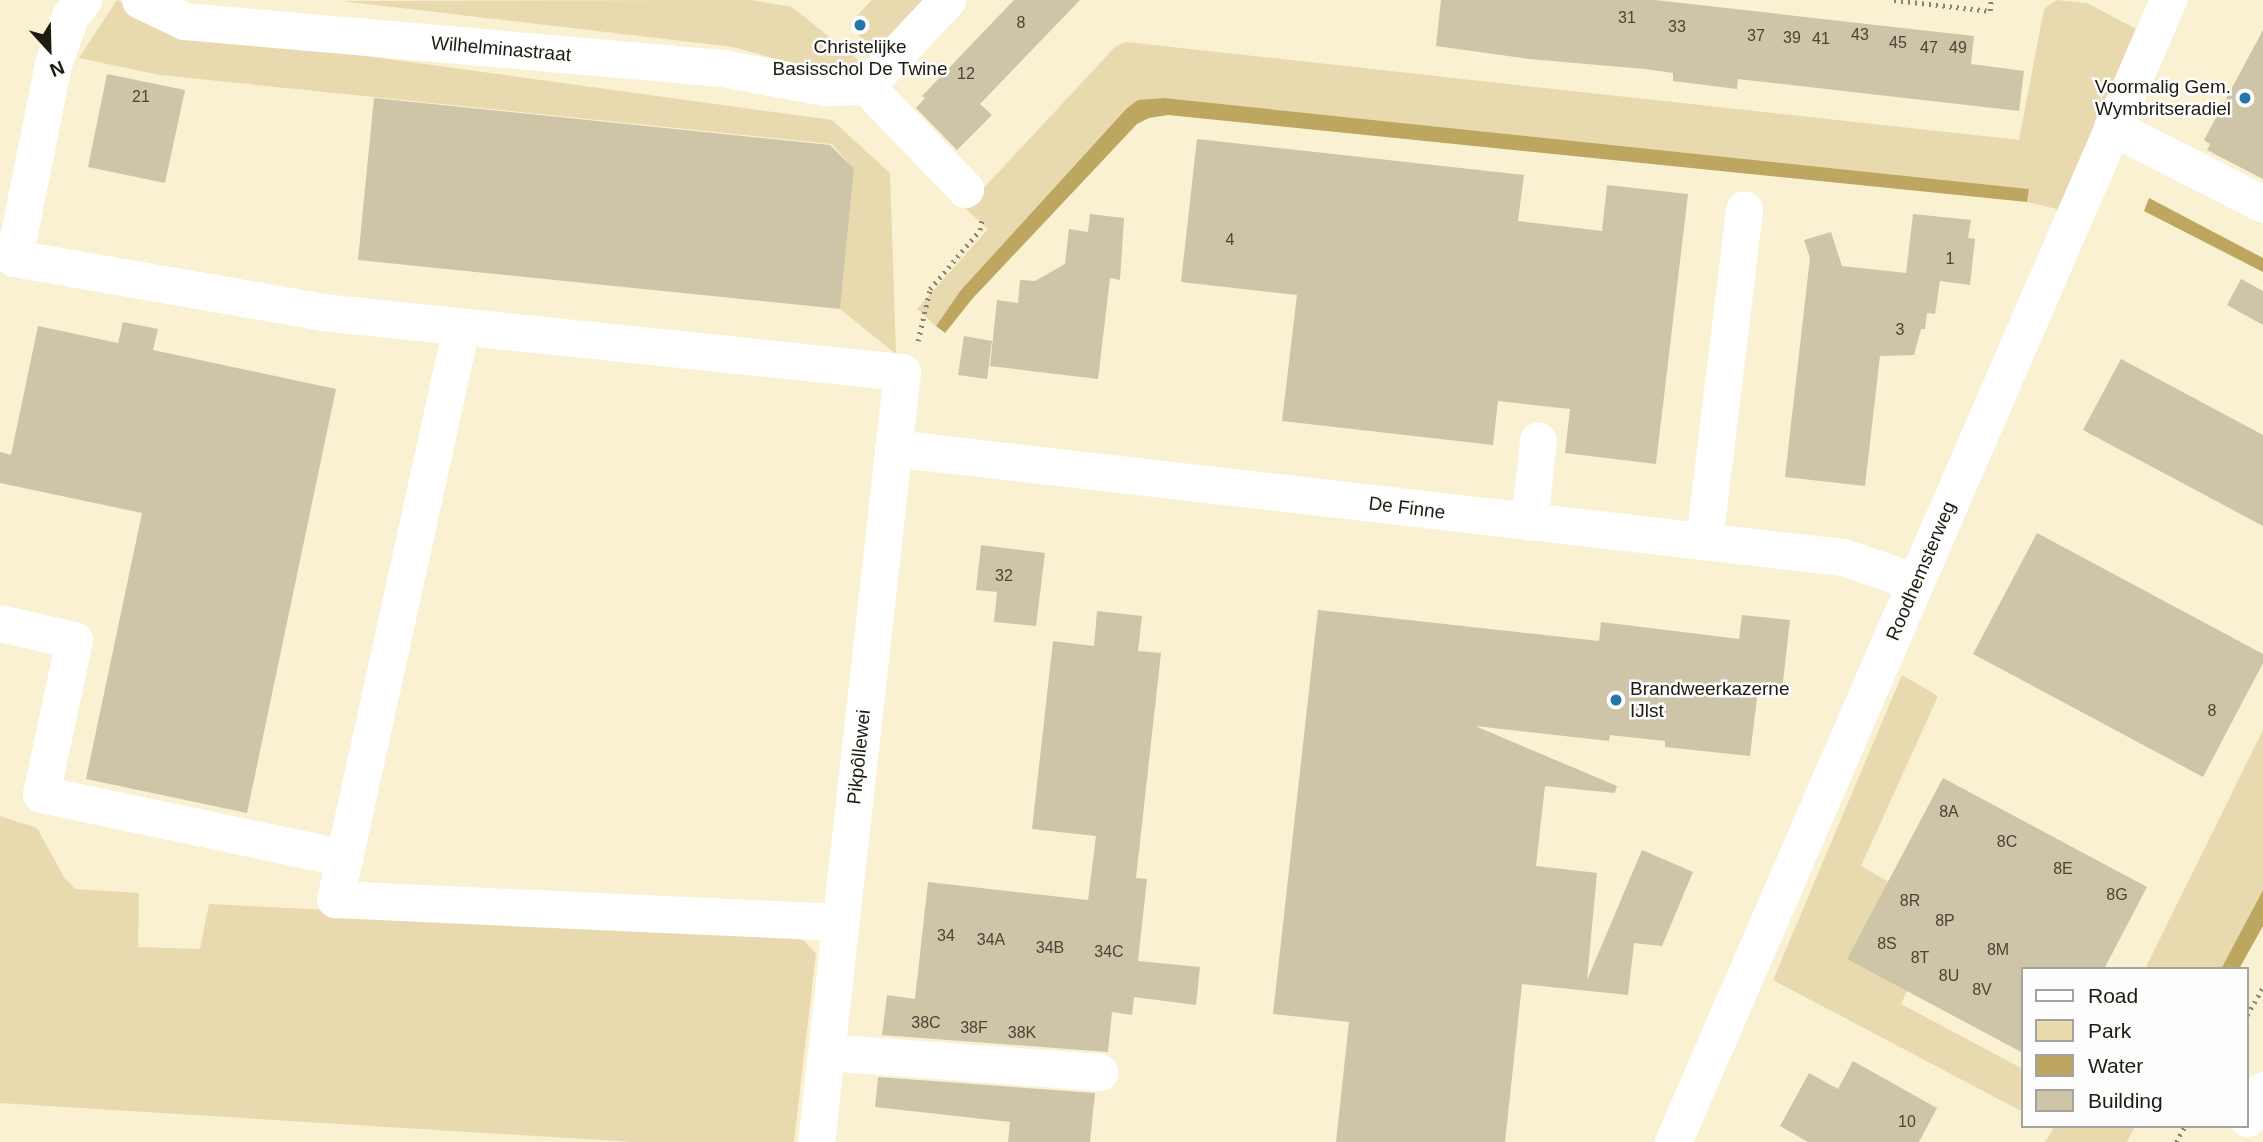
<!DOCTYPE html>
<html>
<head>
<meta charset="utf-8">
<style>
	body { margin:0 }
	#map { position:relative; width:2263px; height:1142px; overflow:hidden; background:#faf0d2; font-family:Arial,sans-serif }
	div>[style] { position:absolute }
	.green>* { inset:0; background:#e8d9af }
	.water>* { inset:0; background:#bda660 }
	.building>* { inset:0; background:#cec4a7 }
	.path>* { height:4.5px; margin-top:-2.25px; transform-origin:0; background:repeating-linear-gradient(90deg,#8b8470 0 2px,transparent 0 7px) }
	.minor>* { height:37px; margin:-18.5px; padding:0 18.5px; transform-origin:18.5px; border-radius:18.5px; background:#fff }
	.dots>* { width:19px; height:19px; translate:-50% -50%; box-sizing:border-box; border:4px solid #fdfdfd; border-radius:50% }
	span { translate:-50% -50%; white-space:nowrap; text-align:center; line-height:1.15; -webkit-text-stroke:5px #fdfdfd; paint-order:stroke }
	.number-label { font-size:16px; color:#4b4536 }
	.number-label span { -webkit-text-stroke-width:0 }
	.poi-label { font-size:19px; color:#1f1b10 }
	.right { translate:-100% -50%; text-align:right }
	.left { translate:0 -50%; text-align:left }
	.street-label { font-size:19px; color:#1f1b10 }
	.legend { position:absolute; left:2021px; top:967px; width:228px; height:161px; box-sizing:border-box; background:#fdfdfd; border:2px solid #a4a39e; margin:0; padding:9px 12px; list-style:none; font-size:21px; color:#1f1b10 }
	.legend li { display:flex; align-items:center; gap:14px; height:35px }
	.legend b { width:35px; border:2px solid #a4a39e }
	.north { position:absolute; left:14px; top:14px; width:70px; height:70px; -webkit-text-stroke:5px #fdfdfd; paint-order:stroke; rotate:158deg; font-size:19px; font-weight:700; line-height:28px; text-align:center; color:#1f1b10 }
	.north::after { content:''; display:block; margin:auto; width:24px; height:32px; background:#1f1b10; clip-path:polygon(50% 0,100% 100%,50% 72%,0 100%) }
</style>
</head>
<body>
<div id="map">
	<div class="green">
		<i style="clip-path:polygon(117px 0,184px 31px,832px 120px,890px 173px,896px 354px,840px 309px,854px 170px,832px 144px,160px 75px,79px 58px)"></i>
		<i style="clip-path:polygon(751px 0,792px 7px,863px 64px,846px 78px,733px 47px,341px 1px)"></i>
		<i style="clip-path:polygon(872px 0,927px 0,887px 43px,873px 44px,861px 38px,849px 24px)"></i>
		<i style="clip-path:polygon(2056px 0,2087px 3px,2136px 29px,2061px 210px,2027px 202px,2029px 189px,1164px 98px,1139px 100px,1127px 108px,961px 290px,936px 326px,917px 309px,988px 229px,965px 208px,1116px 46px,1126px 42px,2019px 140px,2044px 9px)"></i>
		<i style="clip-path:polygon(1902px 675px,1938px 696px,1861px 866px,1943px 913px,1901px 1004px,2023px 1069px,2023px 1112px,1773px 980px)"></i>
		<i style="clip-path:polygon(2263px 730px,2263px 890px,2221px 969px,2145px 969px)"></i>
		<i style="clip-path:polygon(0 816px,37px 828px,64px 877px,75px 889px,139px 893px,138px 947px,200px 949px,209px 904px,785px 934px,804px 941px,816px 953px,794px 1142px,633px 1142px,0 1103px)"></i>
		<i style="clip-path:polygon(2050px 1126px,2135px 1126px,2127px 1142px,2045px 1142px,2053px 1129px)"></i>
	</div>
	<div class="water">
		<i style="clip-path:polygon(1164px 98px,2029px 189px,2027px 202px,1168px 115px,1149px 118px,1137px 124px,973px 298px,945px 333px,936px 326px,961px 290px,1127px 108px,1138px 100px)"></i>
		<i style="clip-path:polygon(2149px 198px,2263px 258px,2263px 272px,2144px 211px)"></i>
		<i style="clip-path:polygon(2263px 890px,2263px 926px,2239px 969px,2221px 969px)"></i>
	</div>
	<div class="building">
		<i style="clip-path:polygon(1014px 0,1080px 0,980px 104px,992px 115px,957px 150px,916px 108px,925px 98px,922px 96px)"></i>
		<i style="clip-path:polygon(1441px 0,1655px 0,1974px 36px,1971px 64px,2024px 71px,2019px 111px,1738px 79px,1737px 89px,1673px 81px,1673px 73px,1645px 69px,1529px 59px,1436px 46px)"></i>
		<i style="clip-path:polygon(2263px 30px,2263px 179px,2207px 150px,2210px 144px,2204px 140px)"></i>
		<i style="clip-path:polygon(107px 74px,185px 90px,165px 183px,88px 167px)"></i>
		<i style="clip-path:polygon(374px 98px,830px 145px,854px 169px,840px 309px,358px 260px)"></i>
		<i style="clip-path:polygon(1197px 139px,1524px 175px,1518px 221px,1602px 231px,1607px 185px,1688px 194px,1656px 464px,1565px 453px,1570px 409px,1498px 401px,1493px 445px,1282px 421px,1297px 295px,1181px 282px)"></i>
		<i style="clip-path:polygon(1090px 214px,1124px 218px,1120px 280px,1110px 278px,1098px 379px,990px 366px,997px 300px,1018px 303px,1020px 280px,1035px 281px,1065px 264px,1069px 229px,1088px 232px)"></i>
		<i style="clip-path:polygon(1913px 214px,1971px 220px,1968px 238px,1975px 239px,1970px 285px,1940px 281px,1935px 314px,1927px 313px,1925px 329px,1921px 329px,1914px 355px,1880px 356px,1865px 486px,1785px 477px,1810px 258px,1804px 240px,1831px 232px,1842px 266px,1906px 273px)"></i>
		<i style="clip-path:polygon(2241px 279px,2263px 291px,2263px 325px,2227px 305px)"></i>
		<i style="clip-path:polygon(123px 322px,158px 329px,153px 350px,336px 389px,247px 813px,86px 779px,142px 513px,0 483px,0 452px,11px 455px,38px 326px,118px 343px)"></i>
		<i style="clip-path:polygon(964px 336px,992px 341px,987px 379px,958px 375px)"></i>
		<i style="clip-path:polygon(2121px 359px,2263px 435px,2263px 526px,2083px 430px)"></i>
		<i style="clip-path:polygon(2037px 533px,2263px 654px,2263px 663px,2203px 777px,1973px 654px)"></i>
		<i style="clip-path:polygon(981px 545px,1045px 553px,1036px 626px,994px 622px,997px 592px,976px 590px)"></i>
		<i style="clip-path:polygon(1318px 610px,1599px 641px,1601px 622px,1739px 639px,1742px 615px,1790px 620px,1782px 691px,1758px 689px,1750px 756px,1665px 747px,1665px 741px,1610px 735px,1609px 741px,1475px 726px,1617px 786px,1615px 793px,1545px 786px,1536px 866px,1597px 873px,1587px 980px,1642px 850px,1693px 872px,1662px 946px,1634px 943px,1628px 995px,1522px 984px,1505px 1142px,1336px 1142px,1349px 1022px,1273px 1014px)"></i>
		<i style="clip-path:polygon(1097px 611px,1142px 616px,1138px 651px,1161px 653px,1136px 878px,1147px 879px,1138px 961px,1200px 967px,1196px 1005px,1134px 997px,1132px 1015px,1112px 1012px,1108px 1052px,882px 1035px,887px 995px,915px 999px,928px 882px,1088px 900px,1096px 836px,1032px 829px,1053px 641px,1094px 646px)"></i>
		<i style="clip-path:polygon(1943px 778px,2147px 887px,2104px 969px,2023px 969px,2023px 1053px,1847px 959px)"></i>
		<i style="clip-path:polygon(1853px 1061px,1937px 1108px,1919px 1142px,1808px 1142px,1780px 1126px,1809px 1073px,1838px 1089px)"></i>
		<i style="clip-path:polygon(878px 1077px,1095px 1093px,1090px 1142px,1008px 1142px,1010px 1122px,875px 1107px)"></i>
	</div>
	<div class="path">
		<i style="left:1894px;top:0;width:97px;rotate:6.5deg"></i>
		<i style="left:1990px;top:11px;width:11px;rotate:-85deg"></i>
		<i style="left:918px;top:341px;width:53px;rotate:-77deg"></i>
		<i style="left:930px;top:289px;width:77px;rotate:-49.7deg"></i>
		<i style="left:980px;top:230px;width:11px;rotate:-80deg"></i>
		<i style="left:2247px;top:1015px;width:32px;rotate:-60deg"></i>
		<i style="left:2176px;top:1142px;width:18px;rotate:-61deg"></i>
	</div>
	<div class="minor">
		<i style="left:83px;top:0;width:21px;rotate:129deg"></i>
		<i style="left:70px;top:16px;width:51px;rotate:109.5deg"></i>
		<i style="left:53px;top:64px;width:198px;rotate:101.4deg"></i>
		<i style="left:14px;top:258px;width:313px;rotate:9.9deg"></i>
		<i style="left:322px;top:312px;width:583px;rotate:5.91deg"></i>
		<i style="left:902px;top:372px;width:775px;rotate:96.37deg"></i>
		<i style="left:140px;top:0;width:49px;rotate:25.5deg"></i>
		<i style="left:184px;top:21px;width:540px;rotate:4.99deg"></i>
		<i style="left:722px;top:68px;width:105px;rotate:10.5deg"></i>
		<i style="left:825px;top:87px;width:41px;rotate:-1.4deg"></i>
		<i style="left:866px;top:86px;width:118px;rotate:-46.7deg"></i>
		<i style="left:866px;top:86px;width:143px;rotate:46.1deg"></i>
		<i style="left:2112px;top:127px;width:169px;rotate:27deg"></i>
		<i style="left:461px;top:327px;width:586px;rotate:102.42deg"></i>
		<i style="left:335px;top:899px;width:506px;rotate:2.61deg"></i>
		<i style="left:893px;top:448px;width:956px;rotate:6.55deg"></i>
		<i style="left:1843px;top:557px;width:77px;rotate:18.9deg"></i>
		<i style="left:1529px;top:522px;width:82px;rotate:-83.7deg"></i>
		<i style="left:1704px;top:541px;width:334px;rotate:-83.1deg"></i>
		<i style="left:0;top:623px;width:76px;rotate:12.9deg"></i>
		<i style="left:74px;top:640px;width:157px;rotate:102.1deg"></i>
		<i style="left:41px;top:794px;width:310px;rotate:11.9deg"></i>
		<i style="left:826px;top:1052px;width:274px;rotate:4.2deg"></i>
		<i style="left:2247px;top:1118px;width:32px;rotate:-60deg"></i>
		<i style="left:1673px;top:1142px;width:1245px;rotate:-66.57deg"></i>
	</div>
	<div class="dots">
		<i style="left:860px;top:25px;background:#2675a7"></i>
		<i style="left:2245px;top:98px;background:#2675a7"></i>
		<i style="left:1616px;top:700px;background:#2675a7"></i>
	</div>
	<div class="number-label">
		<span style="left:1627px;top:18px">31</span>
		<span style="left:1021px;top:23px">8</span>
		<span style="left:1677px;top:27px">33</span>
		<span style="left:1860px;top:35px">43</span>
		<span style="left:1756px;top:36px">37</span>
		<span style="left:1792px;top:38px">39</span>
		<span style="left:1821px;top:39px">41</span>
		<span style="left:1898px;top:43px">45</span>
		<span style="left:1929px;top:48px">47</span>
		<span style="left:1958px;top:48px">49</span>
		<span style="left:966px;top:74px">12</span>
		<span style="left:141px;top:97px">21</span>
		<span style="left:1230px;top:240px">4</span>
		<span style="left:1950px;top:259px">1</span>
		<span style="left:1900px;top:330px">3</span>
		<span style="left:1004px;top:576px">32</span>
		<span style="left:2212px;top:711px">8</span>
		<span style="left:1949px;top:812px">8A</span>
		<span style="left:2007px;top:842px">8C</span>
		<span style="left:2063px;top:869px">8E</span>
		<span style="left:2117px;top:895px">8G</span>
		<span style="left:1910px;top:901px">8R</span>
		<span style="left:1945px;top:921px">8P</span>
		<span style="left:946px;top:936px">34</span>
		<span style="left:991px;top:940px">34A</span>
		<span style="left:1887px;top:944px">8S</span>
		<span style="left:1050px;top:948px">34B</span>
		<span style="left:1998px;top:950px">8M</span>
		<span style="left:1109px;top:952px">34C</span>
		<span style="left:1920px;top:958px">8T</span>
		<span style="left:1949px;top:976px">8U</span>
		<span style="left:1982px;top:990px">8V</span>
		<span style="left:926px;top:1023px">38C</span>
		<span style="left:974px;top:1028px">38F</span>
		<span style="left:1022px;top:1033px">38K</span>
		<span style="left:1907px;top:1122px">10</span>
	</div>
	<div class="poi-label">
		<span style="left:860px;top:58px">Christelijke<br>Basisschol De Twine</span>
		<span class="right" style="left:2231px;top:98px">Voormalig Gem.<br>Wymbritseradiel</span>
		<span class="left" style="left:1630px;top:700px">Brandweerkazerne<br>IJlst</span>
	</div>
	<div class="street-label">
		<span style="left:501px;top:49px;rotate:5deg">Wilhelminastraat</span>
		<span style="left:1407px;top:508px;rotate:7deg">De Finne</span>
		<span style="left:1921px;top:571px;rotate:-67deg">Roodhemsterweg</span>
		<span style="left:859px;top:757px;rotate:-84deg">Pikpôllewei</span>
	</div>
	<ul class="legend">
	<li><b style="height:9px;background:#fff"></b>Road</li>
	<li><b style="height:19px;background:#e8d9af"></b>Park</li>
	<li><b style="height:19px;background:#bda660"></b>Water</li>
	<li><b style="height:19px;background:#cec4a7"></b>Building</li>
	</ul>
	<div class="north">N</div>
</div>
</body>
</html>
